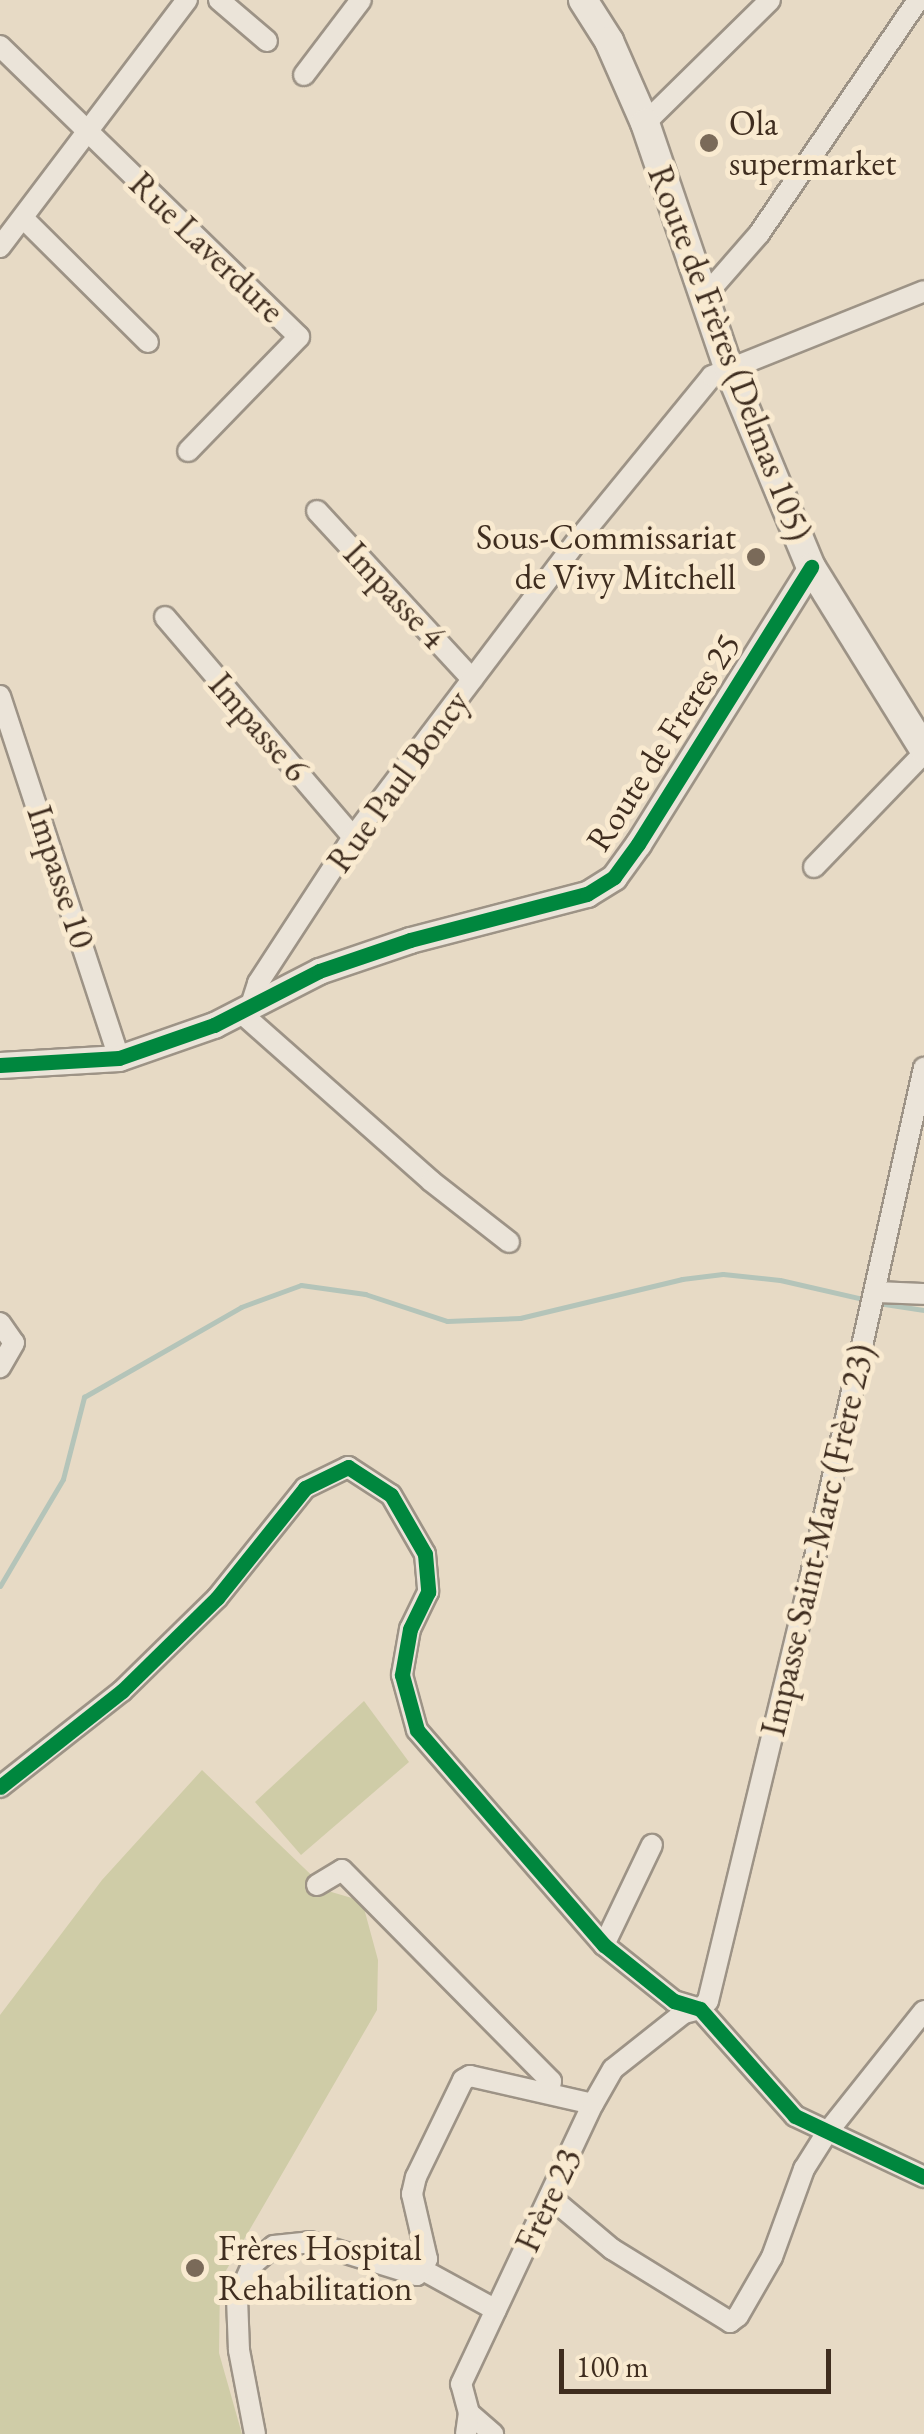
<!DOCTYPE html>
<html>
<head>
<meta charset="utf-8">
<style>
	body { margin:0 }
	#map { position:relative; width:924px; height:2434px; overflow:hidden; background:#e7dac5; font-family:"EB Garamond",serif }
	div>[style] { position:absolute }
	.green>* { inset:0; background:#cfcca7 }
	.stream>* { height:5px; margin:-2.5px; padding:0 2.5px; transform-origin:2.5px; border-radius:2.5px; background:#b4c4b9 }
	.roads { filter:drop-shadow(2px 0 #9d9386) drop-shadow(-2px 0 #9d9386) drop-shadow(0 2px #9d9386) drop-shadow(0 -2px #9d9386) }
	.minor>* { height:20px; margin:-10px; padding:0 10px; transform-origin:10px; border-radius:10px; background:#ebe4d9 }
	.tertiary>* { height:25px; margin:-12.5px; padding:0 12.5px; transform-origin:12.5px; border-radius:12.5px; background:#ebe4d9 }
	.secondary>* { height:28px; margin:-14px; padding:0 14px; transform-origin:14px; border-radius:14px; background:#ebe4d9 }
	.cycleway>* { height:15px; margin:-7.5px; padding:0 7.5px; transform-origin:7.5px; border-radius:7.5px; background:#00873e }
	.dots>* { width:28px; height:28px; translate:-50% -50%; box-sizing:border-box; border:5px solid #f9ead0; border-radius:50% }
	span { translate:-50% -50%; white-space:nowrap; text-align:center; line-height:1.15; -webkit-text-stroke:10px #f9ead0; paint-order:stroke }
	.poi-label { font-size:35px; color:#3f2d1f }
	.left { translate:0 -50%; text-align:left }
	.right { translate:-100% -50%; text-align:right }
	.street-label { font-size:35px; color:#3f2d1f }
	.scale { position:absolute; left:559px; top:2349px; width:272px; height:45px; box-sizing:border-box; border:5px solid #3f2d1f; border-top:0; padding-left:12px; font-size:30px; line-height:35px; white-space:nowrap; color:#3f2d1f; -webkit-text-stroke:8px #f9ead0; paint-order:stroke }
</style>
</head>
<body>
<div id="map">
	<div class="green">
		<i style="clip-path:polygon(364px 1701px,409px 1762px,301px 1855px,255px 1802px)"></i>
		<i style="clip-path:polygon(202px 1770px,328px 1891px,362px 1901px,378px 1960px,377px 2010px,220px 2281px,219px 2353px,242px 2434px,0 2434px,0 2015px,102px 1880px)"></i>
	</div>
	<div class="stream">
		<i style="left:878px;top:1303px;width:47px;rotate:8.7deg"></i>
		<i style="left:0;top:1586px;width:124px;rotate:-59.5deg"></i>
		<i style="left:63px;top:1479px;width:85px;rotate:-75.6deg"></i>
		<i style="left:84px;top:1397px;width:181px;rotate:-29.8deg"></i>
		<i style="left:241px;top:1307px;width:64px;rotate:-20.1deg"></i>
		<i style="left:301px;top:1285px;width:65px;rotate:8deg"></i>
		<i style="left:365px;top:1294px;width:86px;rotate:18.2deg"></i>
		<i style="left:447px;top:1321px;width:73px;rotate:-2.4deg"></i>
		<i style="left:520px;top:1318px;width:167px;rotate:-13.5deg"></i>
		<i style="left:682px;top:1279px;width:41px;rotate:-7deg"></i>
		<i style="left:723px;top:1274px;width:57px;rotate:6deg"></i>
		<i style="left:780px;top:1280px;width:89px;rotate:12.9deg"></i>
	</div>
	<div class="roads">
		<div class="minor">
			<i style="left:219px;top:0;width:63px;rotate:40.5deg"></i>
			<i style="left:0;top:46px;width:417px;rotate:44.2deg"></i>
			<i style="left:299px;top:337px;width:159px;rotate:134.2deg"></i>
			<i style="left:304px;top:75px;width:94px;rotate:-52.8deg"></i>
			<i style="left:645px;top:123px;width:175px;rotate:-44.5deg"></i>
			<i style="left:23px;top:218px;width:176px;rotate:44.8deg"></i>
			<i style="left:0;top:247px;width:310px;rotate:-52.9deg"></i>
			<i style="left:704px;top:297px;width:84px;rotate:-48.9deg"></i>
			<i style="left:759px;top:234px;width:283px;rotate:-55.8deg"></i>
			<i style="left:317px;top:511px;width:229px;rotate:47.3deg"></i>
			<i style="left:165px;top:617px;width:289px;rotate:49.5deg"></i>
			<i style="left:0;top:696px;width:381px;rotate:71.8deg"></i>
			<i style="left:814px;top:867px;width:158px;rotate:-46deg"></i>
			<i style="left:251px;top:1005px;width:23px;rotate:-72deg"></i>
			<i style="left:258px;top:983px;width:174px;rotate:-56.9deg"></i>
			<i style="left:353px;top:837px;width:371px;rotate:-52.9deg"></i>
			<i style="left:577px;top:541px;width:213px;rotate:-50.7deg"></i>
			<i style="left:712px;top:376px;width:228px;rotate:-21.8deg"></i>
			<i style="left:239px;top:1011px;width:256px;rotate:41.5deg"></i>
			<i style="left:431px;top:1181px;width:99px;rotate:38deg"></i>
			<i style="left:875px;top:1292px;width:49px;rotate:2.3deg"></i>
			<i style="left:0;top:1323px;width:24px;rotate:55deg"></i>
			<i style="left:14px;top:1343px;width:28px;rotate:120deg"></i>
			<i style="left:0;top:1787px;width:155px;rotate:-38.2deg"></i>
			<i style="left:122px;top:1691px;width:133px;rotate:-44.4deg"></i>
			<i style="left:217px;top:1598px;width:141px;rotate:-51.3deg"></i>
			<i style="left:305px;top:1488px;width:48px;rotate:-26deg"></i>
			<i style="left:348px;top:1467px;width:51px;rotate:33.1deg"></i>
			<i style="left:391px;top:1495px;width:68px;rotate:60deg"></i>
			<i style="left:425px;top:1554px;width:38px;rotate:85deg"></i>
			<i style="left:428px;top:1592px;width:41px;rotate:115.9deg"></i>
			<i style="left:410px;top:1629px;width:47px;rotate:99.9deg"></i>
			<i style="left:402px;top:1675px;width:57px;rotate:74.7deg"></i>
			<i style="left:417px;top:1730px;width:285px;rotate:49deg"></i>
			<i style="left:604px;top:1945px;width:90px;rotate:38.7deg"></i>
			<i style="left:674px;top:2001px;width:27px;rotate:17deg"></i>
			<i style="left:700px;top:2009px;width:143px;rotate:48.4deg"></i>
			<i style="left:795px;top:2116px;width:143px;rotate:25.3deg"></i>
			<i style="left:317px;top:1885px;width:29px;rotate:-31deg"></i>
			<i style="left:342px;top:1870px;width:297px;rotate:45.3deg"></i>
			<i style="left:551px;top:2081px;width:11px;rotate:100deg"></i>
			<i style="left:604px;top:1945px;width:111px;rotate:-64.4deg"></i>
			<i style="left:700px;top:2009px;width:11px;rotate:-45deg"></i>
			<i style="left:708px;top:2001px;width:429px;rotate:-76.4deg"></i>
			<i style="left:809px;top:1584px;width:529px;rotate:-77.44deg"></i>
			<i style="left:550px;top:2197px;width:81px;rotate:40deg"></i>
			<i style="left:612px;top:2249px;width:139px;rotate:31.7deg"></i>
			<i style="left:730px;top:2322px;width:10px;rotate:-37deg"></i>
			<i style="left:738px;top:2316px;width:68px;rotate:-60deg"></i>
			<i style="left:772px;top:2257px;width:94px;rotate:-70deg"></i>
			<i style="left:804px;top:2169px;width:41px;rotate:-57.8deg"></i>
			<i style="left:826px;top:2134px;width:157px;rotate:-51.5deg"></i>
			<i style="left:423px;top:2270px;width:83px;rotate:28.7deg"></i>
			<i style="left:469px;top:2413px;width:32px;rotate:41deg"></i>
			<i style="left:255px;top:2434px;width:86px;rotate:-100.8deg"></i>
			<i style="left:239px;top:2350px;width:51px;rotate:-92.2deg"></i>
			<i style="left:237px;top:2299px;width:37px;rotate:-66deg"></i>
			<i style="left:252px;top:2265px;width:29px;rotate:-41deg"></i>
			<i style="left:274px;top:2246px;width:36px;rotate:-6deg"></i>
			<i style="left:310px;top:2242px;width:112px;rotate:17.1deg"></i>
			<i style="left:417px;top:2275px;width:19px;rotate:-58deg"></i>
			<i style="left:427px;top:2259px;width:67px;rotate:-103deg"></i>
			<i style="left:412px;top:2194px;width:17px;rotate:-77deg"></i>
			<i style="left:416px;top:2177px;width:108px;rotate:-64.1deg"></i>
			<i style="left:463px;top:2080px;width:8px;rotate:-30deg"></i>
			<i style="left:470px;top:2076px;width:126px;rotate:12.8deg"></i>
			<i style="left:466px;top:2434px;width:21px;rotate:-82deg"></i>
			<i style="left:469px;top:2413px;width:30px;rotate:-105deg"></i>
			<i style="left:461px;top:2384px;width:310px;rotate:-64.8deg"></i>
			<i style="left:593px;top:2104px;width:40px;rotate:-60.3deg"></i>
			<i style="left:613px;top:2069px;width:90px;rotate:-38.3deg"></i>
			<i style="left:684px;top:2013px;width:16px;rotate:-14deg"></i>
		</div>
		<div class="tertiary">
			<i style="left:0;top:1065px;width:119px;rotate:-3.4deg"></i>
			<i style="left:119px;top:1058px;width:101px;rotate:-19.2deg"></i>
			<i style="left:214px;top:1025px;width:118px;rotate:-27.2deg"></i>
			<i style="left:319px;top:971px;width:96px;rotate:-18.8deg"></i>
			<i style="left:410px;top:940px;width:183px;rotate:-14.6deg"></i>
			<i style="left:587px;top:894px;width:32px;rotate:-32deg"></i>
			<i style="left:614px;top:877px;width:41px;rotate:-54deg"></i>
			<i style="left:638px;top:844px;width:327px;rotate:-58deg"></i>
		</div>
		<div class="secondary">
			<i style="left:583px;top:0;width:49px;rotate:57.6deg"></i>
			<i style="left:609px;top:41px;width:90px;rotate:66.3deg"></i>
			<i style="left:645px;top:123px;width:258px;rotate:71.2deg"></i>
			<i style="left:728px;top:367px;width:217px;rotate:67.5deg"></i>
			<i style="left:811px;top:567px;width:214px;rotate:58.2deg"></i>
		</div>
	</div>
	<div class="cycleway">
		<i style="left:0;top:1065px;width:119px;rotate:-3.4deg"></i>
		<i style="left:119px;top:1058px;width:101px;rotate:-19.2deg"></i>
		<i style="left:214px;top:1025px;width:118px;rotate:-27.2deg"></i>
		<i style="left:319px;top:971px;width:96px;rotate:-18.8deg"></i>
		<i style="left:410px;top:940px;width:183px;rotate:-14.6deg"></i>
		<i style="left:587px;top:894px;width:32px;rotate:-32deg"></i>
		<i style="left:614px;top:877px;width:41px;rotate:-54deg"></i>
		<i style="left:638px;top:844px;width:327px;rotate:-58deg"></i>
		<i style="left:0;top:1787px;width:155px;rotate:-38.2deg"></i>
		<i style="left:122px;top:1691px;width:133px;rotate:-44.4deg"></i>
		<i style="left:217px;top:1598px;width:141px;rotate:-51.3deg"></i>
		<i style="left:305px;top:1488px;width:48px;rotate:-26deg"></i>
		<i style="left:348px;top:1467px;width:51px;rotate:33.1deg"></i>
		<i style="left:391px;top:1495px;width:68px;rotate:60deg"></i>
		<i style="left:425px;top:1554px;width:38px;rotate:85deg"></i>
		<i style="left:428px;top:1592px;width:41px;rotate:115.9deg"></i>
		<i style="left:410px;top:1629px;width:47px;rotate:99.9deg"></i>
		<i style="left:402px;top:1675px;width:57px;rotate:74.7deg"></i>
		<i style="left:417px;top:1730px;width:285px;rotate:49deg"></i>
		<i style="left:604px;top:1945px;width:90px;rotate:38.7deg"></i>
		<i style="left:674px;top:2001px;width:27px;rotate:17deg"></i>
		<i style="left:700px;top:2009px;width:143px;rotate:48.4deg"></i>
		<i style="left:795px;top:2116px;width:143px;rotate:25.3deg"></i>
	</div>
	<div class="dots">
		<i style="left:709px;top:143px;background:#7a6a59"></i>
		<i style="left:756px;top:557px;background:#7a6a59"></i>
		<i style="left:195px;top:2268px;background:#7a6a59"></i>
	</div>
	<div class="poi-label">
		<span class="left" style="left:729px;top:143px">Ola<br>supermarket</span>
		<span class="right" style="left:736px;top:557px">Sous-Commissariat<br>de Vivy Mitchell</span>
		<span class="left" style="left:218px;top:2268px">Frères Hospital<br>Rehabilitation</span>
	</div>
	<div class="street-label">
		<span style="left:207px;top:247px;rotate:44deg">Rue Laverdure</span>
		<span style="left:730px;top:353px;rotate:69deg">Route de Frères (Delmas 105)</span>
		<span style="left:395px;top:595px;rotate:47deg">Impasse 4</span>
		<span style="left:259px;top:727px;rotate:49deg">Impasse 6</span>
		<span style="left:663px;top:742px;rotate:-57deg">Route de Freres 25</span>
		<span style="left:398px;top:781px;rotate:-54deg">Rue Paul Boncy</span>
		<span style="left:61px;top:877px;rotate:72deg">Impasse 10</span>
		<span style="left:817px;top:1540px;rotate:-77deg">Impasse Saint-Marc (Frère 23)</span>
		<span style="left:548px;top:2200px;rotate:-65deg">Frère 23</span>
	</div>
	<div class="scale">100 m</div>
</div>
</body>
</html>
